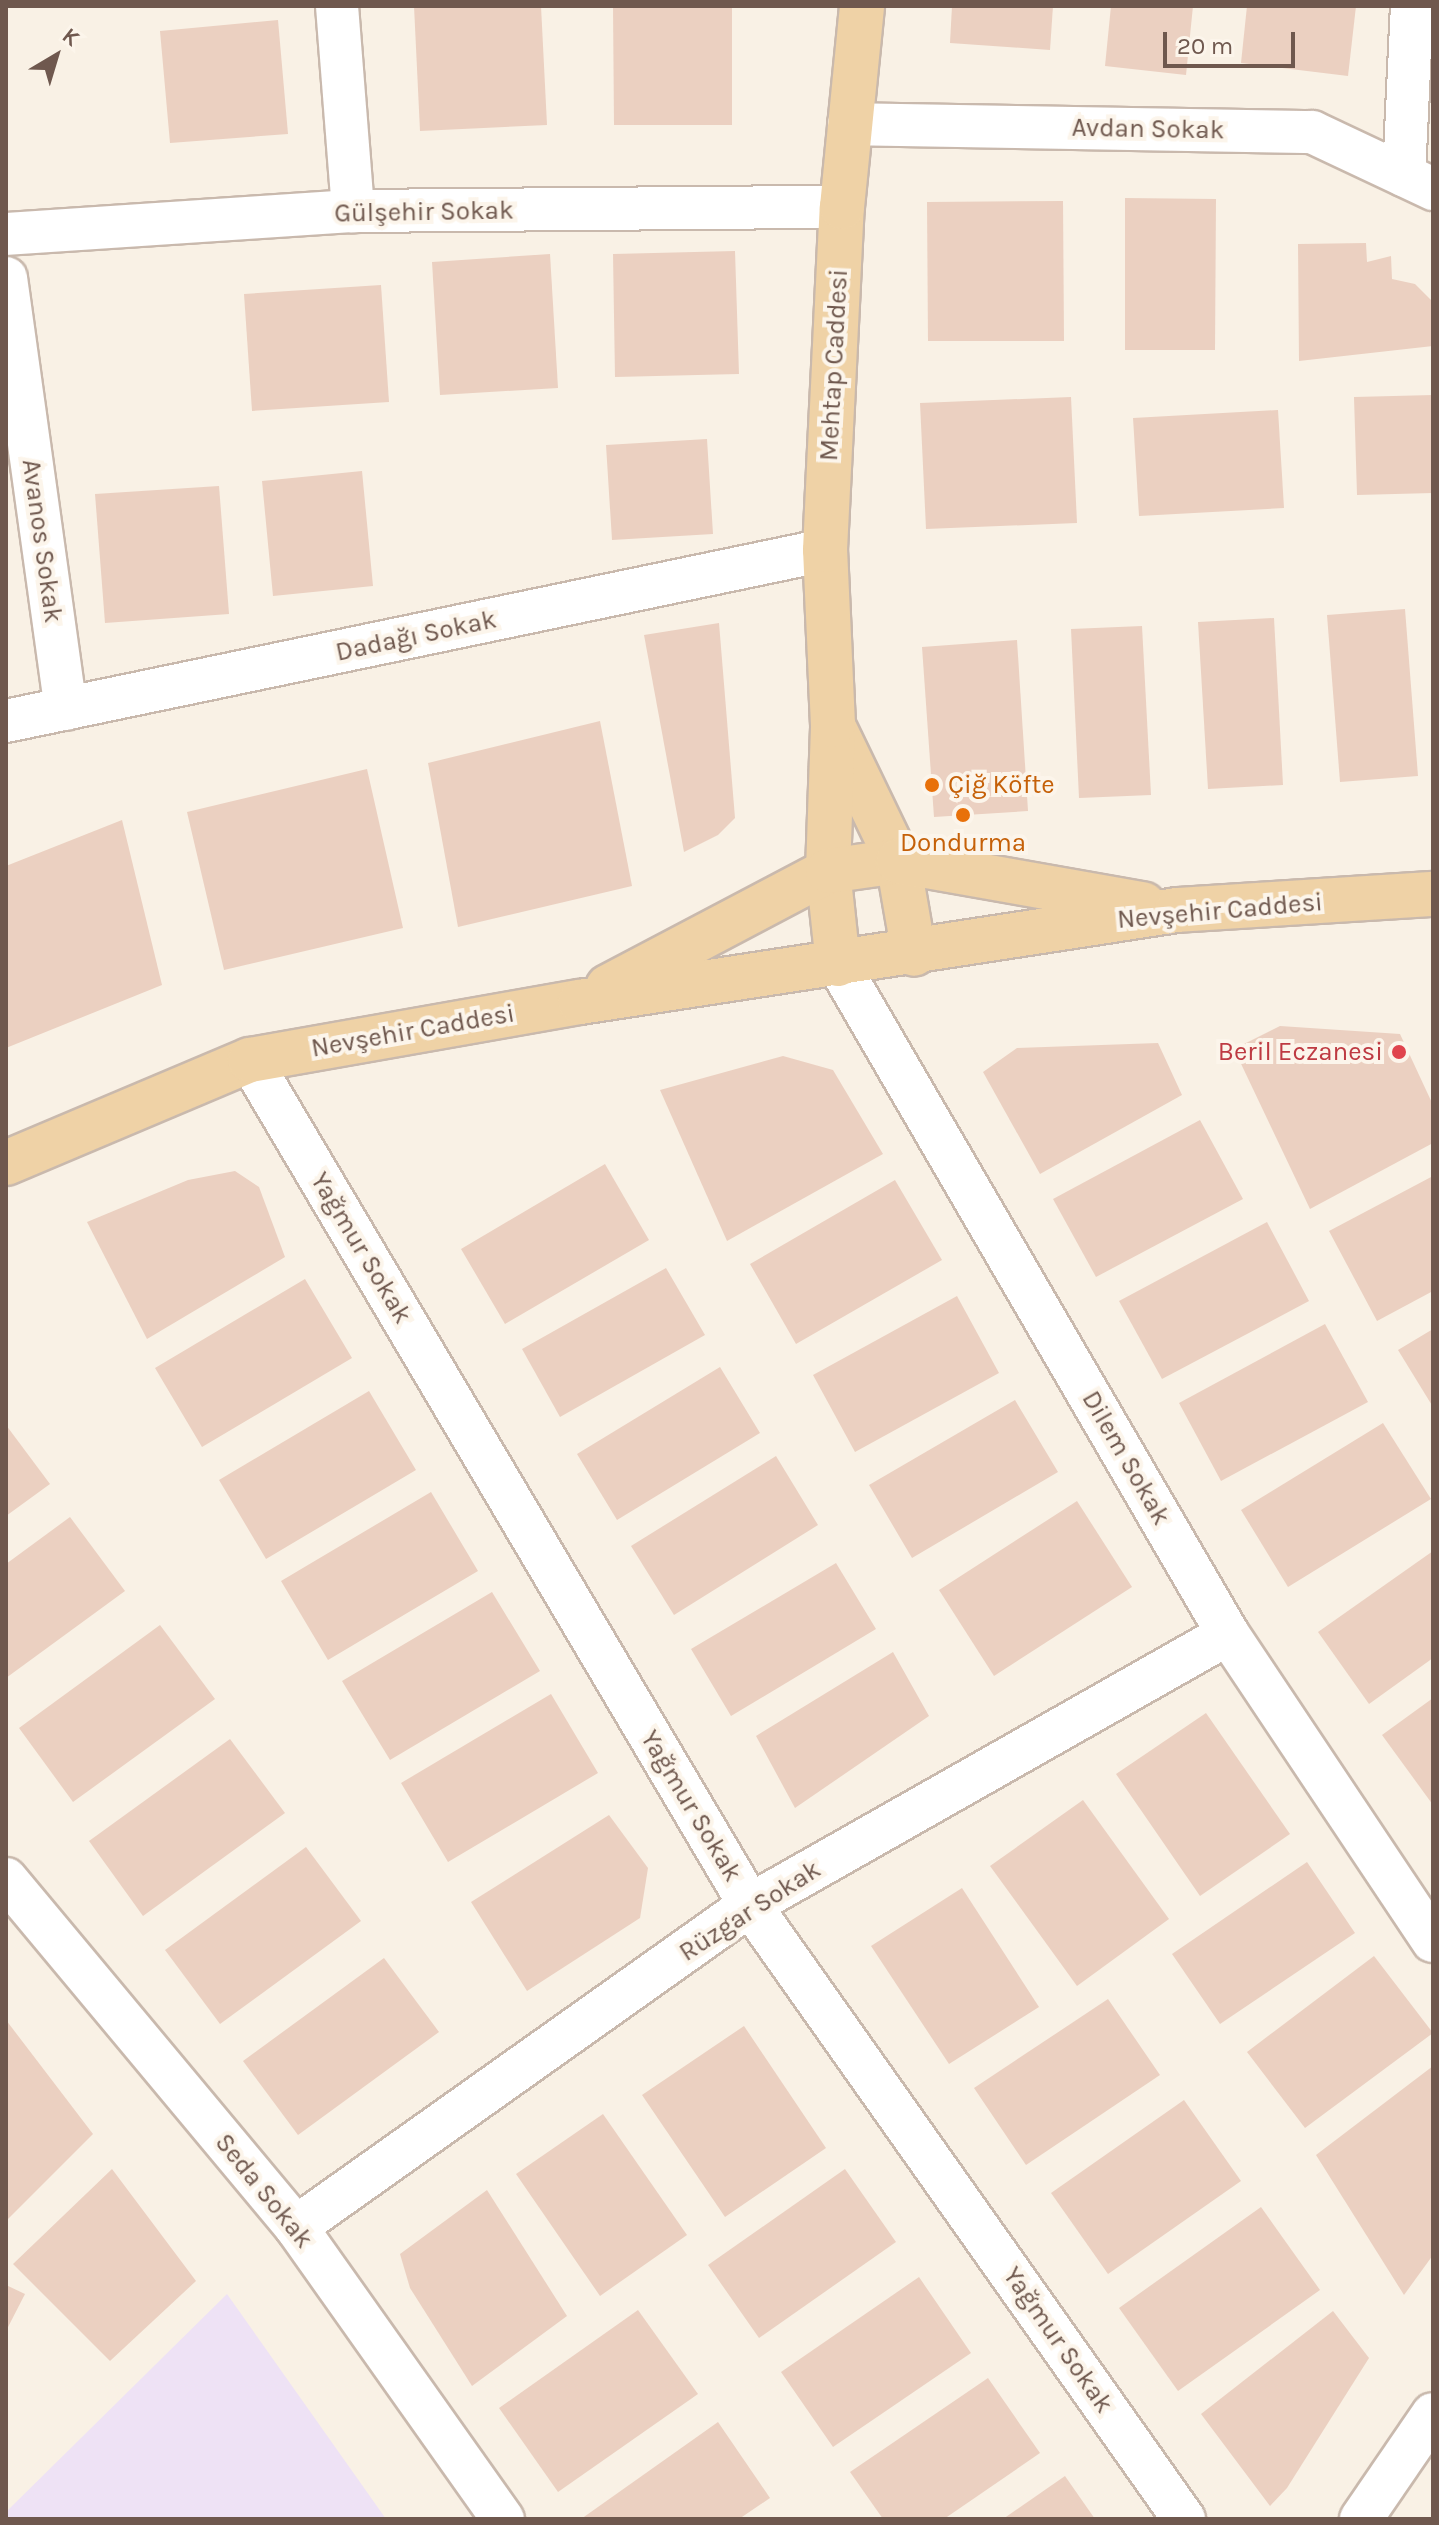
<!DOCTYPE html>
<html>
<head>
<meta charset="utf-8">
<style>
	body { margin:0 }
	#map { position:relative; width:1439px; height:2525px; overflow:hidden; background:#f9f1e5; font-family:Karla,sans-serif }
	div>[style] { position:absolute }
	.education>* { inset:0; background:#eee2f5 }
	.building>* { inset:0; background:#ebd0c1 }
	.roads { filter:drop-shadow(2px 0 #c9b9ad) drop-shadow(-2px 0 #c9b9ad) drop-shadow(0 2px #c9b9ad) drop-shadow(0 -2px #c9b9ad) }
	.minor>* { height:42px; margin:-21px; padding:0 21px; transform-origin:21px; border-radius:21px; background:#fff }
	.major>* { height:44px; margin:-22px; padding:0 22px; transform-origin:22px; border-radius:22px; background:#efd2a6 }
	.dots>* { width:22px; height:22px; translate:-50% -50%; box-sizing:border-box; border:4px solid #fcf5eb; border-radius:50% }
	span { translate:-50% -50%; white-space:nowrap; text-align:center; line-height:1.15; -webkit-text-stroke:8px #fcf5eb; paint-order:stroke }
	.street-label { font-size:26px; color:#6f584e }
	.food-label { font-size:26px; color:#c56008 }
	.left { translate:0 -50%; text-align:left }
	.health-label { font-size:26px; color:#be3a42 }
	.right { translate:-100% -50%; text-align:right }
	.frame { position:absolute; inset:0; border:8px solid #6f584e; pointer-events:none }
	.north { position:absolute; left:16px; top:16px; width:80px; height:80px; -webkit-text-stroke:6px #fcf5eb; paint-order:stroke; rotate:38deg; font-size:22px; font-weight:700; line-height:32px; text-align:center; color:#6f584e }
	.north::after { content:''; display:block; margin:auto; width:28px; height:36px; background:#6f584e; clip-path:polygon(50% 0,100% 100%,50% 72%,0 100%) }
	.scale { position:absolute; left:1163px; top:32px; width:132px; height:36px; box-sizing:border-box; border:4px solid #6f584e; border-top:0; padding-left:10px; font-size:24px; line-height:28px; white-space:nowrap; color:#6f584e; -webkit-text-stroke:6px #fcf5eb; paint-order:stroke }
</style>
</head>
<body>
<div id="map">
	<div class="education">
		<i style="clip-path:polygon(227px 2294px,386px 2519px,6px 2519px,6px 2512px)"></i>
	</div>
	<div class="building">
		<i style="clip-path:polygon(414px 6px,541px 6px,547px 125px,420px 131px)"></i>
		<i style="clip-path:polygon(613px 6px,732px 6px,732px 125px,614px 125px)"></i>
		<i style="clip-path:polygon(952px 6px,1053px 6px,1050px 50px,950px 43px)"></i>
		<i style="clip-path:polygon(1111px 6px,1193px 6px,1186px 75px,1105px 66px)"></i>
		<i style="clip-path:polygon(1247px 6px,1356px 6px,1348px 76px,1241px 63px)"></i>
		<i style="clip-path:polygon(278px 20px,288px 134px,170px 143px,160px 31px)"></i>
		<i style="clip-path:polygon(1125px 198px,1216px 199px,1215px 350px,1125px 350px)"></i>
		<i style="clip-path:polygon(1063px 201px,1064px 341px,928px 341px,927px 202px)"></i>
		<i style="clip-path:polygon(1366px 243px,1367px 262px,1391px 256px,1392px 279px,1415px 284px,1433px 302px,1433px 346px,1299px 361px,1298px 244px)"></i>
		<i style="clip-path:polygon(735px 251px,739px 374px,615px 377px,613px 254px)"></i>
		<i style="clip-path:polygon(550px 254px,558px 388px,440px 395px,432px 262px)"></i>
		<i style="clip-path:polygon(381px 285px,389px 402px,252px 411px,244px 294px)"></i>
		<i style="clip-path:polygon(1433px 395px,1433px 493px,1357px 495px,1354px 397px)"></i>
		<i style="clip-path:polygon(1071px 397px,1077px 523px,926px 529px,920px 403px)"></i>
		<i style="clip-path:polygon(1278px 410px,1284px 508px,1139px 516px,1133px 418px)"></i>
		<i style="clip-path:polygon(707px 439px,713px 534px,612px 540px,606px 445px)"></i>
		<i style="clip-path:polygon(362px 471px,373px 586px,273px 596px,262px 481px)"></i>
		<i style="clip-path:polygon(219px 486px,229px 614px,105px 623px,95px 494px)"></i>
		<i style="clip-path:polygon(1405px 609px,1418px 776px,1340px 782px,1327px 615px)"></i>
		<i style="clip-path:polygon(1274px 618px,1283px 785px,1208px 789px,1198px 622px)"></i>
		<i style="clip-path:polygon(719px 623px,735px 818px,718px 835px,684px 852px,644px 635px)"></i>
		<i style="clip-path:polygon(1142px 626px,1151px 795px,1079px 798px,1071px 629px)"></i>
		<i style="clip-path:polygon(1017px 640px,1028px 811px,934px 817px,922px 647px)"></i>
		<i style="clip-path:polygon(600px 721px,632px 886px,458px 927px,428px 763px)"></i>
		<i style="clip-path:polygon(367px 769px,403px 928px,224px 970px,187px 812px)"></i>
		<i style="clip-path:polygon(122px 820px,162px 985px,6px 1048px,6px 866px)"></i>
		<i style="clip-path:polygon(1280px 1026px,1400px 1034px,1433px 1105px,1433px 1143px,1310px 1209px,1234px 1049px)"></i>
		<i style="clip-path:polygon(1158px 1043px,1182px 1095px,1040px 1174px,983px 1072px,1017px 1048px)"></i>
		<i style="clip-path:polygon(783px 1056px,833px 1070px,883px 1154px,727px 1241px,660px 1090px)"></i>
		<i style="clip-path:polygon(1200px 1120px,1243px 1199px,1096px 1277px,1053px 1199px)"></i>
		<i style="clip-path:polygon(605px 1164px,649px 1240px,505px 1324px,461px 1249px)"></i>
		<i style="clip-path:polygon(235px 1171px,259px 1187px,285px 1257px,147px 1339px,87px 1222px,188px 1180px)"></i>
		<i style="clip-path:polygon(1433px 1176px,1433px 1291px,1377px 1321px,1329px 1231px)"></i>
		<i style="clip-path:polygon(895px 1180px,942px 1260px,796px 1344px,750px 1264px)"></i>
		<i style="clip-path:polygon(1267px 1222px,1309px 1301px,1162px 1379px,1119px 1301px)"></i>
		<i style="clip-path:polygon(666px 1268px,705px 1335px,560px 1417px,522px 1349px)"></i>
		<i style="clip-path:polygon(305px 1279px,352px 1358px,202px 1447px,155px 1368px)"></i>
		<i style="clip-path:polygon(957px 1296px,999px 1373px,855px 1452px,813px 1375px)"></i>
		<i style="clip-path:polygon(1325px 1324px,1368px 1402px,1221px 1481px,1179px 1403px)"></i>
		<i style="clip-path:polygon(1433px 1329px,1433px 1407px,1398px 1350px)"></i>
		<i style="clip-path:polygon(720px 1367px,760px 1433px,617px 1520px,577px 1454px)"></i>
		<i style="clip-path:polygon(369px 1391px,416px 1470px,266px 1559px,219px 1480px)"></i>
		<i style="clip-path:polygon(1015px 1400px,1058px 1472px,912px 1558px,869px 1485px)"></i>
		<i style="clip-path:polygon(1383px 1423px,1431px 1499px,1288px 1587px,1241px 1510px)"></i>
		<i style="clip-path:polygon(6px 1425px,50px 1484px,6px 1516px)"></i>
		<i style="clip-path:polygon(776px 1456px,818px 1525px,674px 1615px,631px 1546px)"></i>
		<i style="clip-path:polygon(431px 1492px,478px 1571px,328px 1660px,281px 1581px)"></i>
		<i style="clip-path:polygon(1077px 1501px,1132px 1587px,994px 1676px,939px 1590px)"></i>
		<i style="clip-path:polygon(70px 1517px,125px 1591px,6px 1678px,6px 1564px)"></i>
		<i style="clip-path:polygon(1433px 1551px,1433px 1658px,1369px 1704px,1318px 1632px)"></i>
		<i style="clip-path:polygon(836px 1563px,876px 1629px,731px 1716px,691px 1649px)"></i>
		<i style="clip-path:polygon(492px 1592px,540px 1671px,390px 1760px,342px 1681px)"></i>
		<i style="clip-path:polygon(160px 1625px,215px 1699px,73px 1802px,19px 1728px)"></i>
		<i style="clip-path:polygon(893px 1652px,929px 1716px,795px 1808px,756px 1736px)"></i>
		<i style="clip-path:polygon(551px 1694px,598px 1773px,448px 1862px,401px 1783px)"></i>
		<i style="clip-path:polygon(1433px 1698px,1433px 1805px,1382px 1735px)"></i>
		<i style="clip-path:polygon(1206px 1713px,1290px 1834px,1200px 1896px,1116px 1774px)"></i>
		<i style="clip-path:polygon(230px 1739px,285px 1813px,143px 1916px,89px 1841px)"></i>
		<i style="clip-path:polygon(1083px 1800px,1169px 1919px,1077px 1986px,990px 1866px)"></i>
		<i style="clip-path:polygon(609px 1815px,648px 1868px,640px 1918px,527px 1991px,471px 1902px)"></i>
		<i style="clip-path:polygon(306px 1847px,361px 1921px,220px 2024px,165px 1950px)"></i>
		<i style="clip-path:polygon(1307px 1862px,1355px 1933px,1220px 2024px,1172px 1954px)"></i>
		<i style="clip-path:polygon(962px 1888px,1039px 2007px,949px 2064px,871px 1946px)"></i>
		<i style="clip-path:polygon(1374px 1956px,1433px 2033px,1305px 2128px,1247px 2052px)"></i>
		<i style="clip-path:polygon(384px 1958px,439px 2032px,298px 2135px,243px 2061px)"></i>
		<i style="clip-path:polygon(1108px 1999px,1160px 2075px,1026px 2165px,974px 2088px)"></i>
		<i style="clip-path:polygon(6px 2020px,93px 2134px,6px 2221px)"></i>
		<i style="clip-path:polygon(744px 2026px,826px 2148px,725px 2217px,642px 2095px)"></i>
		<i style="clip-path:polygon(1433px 2066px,1433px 2255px,1404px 2295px,1316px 2155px)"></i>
		<i style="clip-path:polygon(1184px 2100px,1241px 2181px,1108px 2274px,1051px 2193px)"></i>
		<i style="clip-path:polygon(603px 2114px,687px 2235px,600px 2296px,516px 2174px)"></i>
		<i style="clip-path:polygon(112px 2169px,196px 2281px,110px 2361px,13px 2264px)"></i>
		<i style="clip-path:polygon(845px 2169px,896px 2242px,759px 2338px,708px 2265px)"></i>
		<i style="clip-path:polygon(487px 2190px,567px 2316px,472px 2386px,410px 2288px,400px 2254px)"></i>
		<i style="clip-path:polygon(1261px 2207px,1320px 2290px,1178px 2391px,1119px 2308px)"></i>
		<i style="clip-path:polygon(919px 2277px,971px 2353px,833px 2447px,781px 2372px)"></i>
		<i style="clip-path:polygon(6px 2285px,25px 2294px,6px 2331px)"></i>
		<i style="clip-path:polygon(638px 2310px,698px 2394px,558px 2492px,499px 2408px)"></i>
		<i style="clip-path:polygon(1333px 2311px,1369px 2358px,1287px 2488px,1270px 2506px,1201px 2414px)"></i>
		<i style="clip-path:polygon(988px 2378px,1040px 2453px,944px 2519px,883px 2519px,850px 2472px)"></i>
		<i style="clip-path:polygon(718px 2422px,770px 2498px,739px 2519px,581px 2519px)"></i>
		<i style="clip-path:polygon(1065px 2476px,1095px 2519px,1003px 2519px)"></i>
	</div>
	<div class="roads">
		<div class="minor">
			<i style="left:337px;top:6px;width:206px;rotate:85.5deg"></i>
			<i style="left:849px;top:124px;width:463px;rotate:1deg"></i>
			<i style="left:1312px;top:132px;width:134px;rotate:25.2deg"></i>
			<i style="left:1404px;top:175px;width:169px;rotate:-87.3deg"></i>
			<i style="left:6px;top:234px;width:348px;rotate:-3.8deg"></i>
			<i style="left:353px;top:211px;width:489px;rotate:-0.5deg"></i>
			<i style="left:6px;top:278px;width:435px;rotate:82.1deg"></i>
			<i style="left:6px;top:721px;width:837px;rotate:-11.79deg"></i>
			<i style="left:838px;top:964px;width:775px;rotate:59.8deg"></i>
			<i style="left:1228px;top:1634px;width:369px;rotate:56.3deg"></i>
			<i style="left:250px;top:1060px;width:982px;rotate:59.39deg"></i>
			<i style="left:750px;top:1905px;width:752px;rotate:54.75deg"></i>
			<i style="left:6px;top:1879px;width:453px;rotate:50.2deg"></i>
			<i style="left:296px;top:2227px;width:358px;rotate:54.7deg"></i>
			<i style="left:296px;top:2227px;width:557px;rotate:-35.35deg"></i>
			<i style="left:750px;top:1905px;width:549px;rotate:-29.55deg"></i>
			<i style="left:1361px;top:2519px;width:127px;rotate:-55.6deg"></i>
		</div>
		<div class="major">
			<i style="left:836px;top:732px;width:143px;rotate:64.3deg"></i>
			<i style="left:898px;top:861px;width:94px;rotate:80.2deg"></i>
			<i style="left:838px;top:964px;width:94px;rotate:-96.1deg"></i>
			<i style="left:828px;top:871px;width:146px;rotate:-88deg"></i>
			<i style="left:833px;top:725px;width:175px;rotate:-92.6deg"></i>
			<i style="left:825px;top:550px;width:343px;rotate:-87.2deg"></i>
			<i style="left:842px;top:207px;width:202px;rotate:-84.3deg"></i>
			<i style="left:608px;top:987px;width:249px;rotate:-27.8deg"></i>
			<i style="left:828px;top:871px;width:71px;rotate:-8.1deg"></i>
			<i style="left:898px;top:861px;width:249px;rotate:10deg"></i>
			<i style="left:6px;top:1163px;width:265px;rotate:-22.9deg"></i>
			<i style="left:250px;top:1060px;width:335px;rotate:-10deg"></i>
			<i style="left:580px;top:1002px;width:604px;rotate:-8.76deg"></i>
			<i style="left:1177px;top:910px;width:256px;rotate:-3.6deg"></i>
		</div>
	</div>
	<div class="dots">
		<i style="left:932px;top:785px;background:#e8710a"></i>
		<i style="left:963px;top:815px;background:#e8710a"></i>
		<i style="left:1399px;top:1052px;background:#e0444e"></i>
	</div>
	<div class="street-label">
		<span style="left:1148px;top:129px;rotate:1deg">Avdan Sokak</span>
		<span style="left:424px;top:212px;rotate:-1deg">Gülşehir Sokak</span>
		<span style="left:834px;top:365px;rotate:-87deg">Mehtap Caddesi</span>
		<span style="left:42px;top:541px;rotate:82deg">Avanos Sokak</span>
		<span style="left:416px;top:636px;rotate:-12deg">Dadağı Sokak</span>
		<span style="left:1220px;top:911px;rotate:-5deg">Nevşehir Caddesi</span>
		<span style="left:413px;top:1031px;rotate:-10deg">Nevşehir Caddesi</span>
		<span style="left:361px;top:1248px;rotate:59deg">Yağmur Sokak</span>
		<span style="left:1126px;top:1458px;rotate:60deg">Dilem Sokak</span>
		<span style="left:691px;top:1806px;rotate:59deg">Yağmur Sokak</span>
		<span style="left:750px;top:1911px;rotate:-33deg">Rüzgar Sokak</span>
		<span style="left:264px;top:2191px;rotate:51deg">Seda Sokak</span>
		<span style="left:1058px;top:2340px;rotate:55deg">Yağmur Sokak</span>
	</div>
	<div class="food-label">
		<span class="left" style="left:948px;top:785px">Çiğ Köfte</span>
		<span style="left:963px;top:843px">Dondurma</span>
	</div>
	<div class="health-label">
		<span class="right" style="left:1383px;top:1052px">Beril Eczanesi</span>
	</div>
	<div class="frame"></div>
	<div class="north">K</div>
	<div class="scale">20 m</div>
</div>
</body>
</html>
